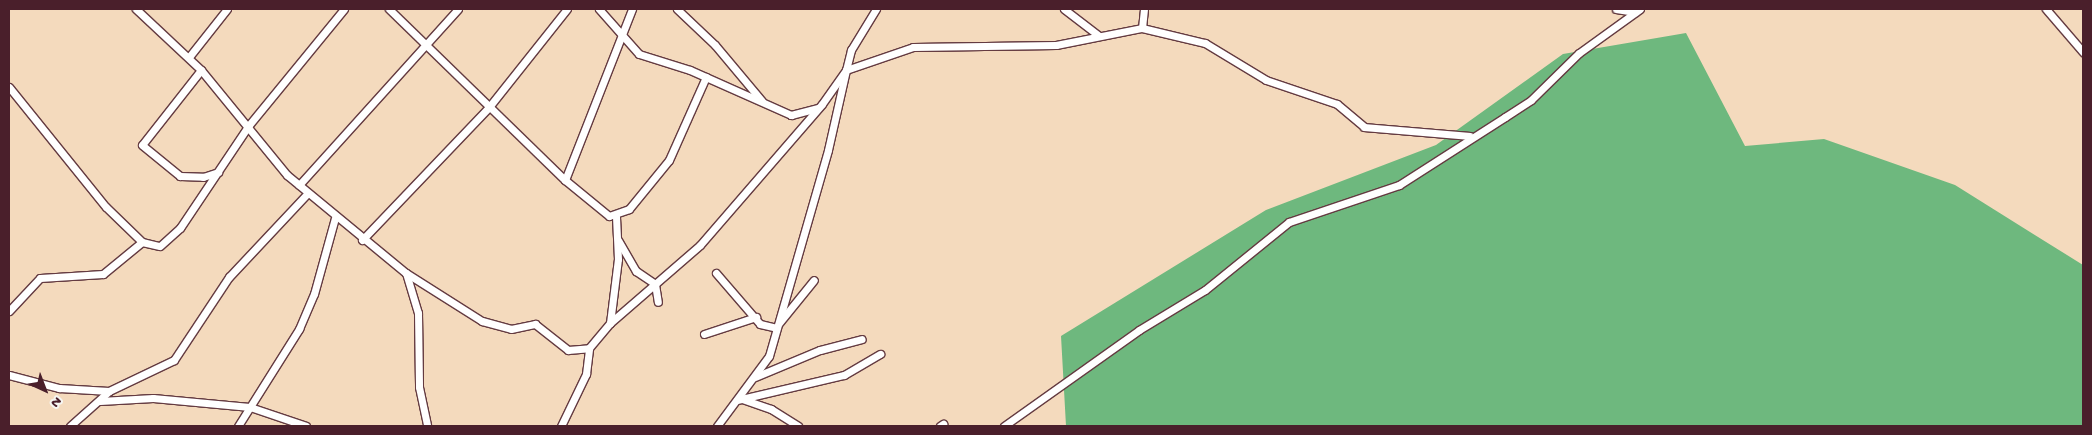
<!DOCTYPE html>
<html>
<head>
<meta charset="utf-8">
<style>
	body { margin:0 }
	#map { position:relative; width:2092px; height:435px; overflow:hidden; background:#f4dabd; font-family:"Gochi Hand",sans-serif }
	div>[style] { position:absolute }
	.forest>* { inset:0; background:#6eb87e }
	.roads { filter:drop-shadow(1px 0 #643b41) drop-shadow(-1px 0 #643b41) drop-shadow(0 1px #643b41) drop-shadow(0 -1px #643b41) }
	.minor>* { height:7px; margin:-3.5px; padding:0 3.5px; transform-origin:3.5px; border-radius:3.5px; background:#fff }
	span { translate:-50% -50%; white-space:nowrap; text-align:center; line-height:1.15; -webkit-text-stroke:4.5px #f6f6f2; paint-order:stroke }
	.frame { position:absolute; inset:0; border:10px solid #4a1f2b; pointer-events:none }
	.north { position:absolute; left:20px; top:365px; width:50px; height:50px; -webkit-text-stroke:4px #f6f6f2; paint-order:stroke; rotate:137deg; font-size:14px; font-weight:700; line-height:20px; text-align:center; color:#4a1f2b }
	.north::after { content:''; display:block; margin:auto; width:18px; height:22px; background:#4a1f2b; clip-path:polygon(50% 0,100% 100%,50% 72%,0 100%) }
</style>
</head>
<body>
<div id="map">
	<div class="forest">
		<i style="clip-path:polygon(1686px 33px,1745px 146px,1824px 139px,1955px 185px,2083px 265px,2083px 426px,1066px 426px,1061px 336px,1266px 210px,1436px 145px,1563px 54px)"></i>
	</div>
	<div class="roads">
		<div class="minor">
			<i style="left:136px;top:9px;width:89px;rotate:43.2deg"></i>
			<i style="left:201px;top:70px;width:136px;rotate:50.7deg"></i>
			<i style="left:287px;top:175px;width:154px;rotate:39.5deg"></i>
			<i style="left:406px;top:273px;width:90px;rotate:32.3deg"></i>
			<i style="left:482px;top:321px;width:30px;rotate:15deg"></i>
			<i style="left:511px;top:329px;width:25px;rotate:-12deg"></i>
			<i style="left:535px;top:324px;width:42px;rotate:38.2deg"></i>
			<i style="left:568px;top:350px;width:21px;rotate:-5deg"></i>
			<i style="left:389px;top:9px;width:245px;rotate:44.2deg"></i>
			<i style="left:565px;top:180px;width:57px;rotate:39.3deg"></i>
			<i style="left:609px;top:216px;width:21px;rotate:-19deg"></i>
			<i style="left:629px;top:209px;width:63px;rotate:-50.8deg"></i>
			<i style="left:669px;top:160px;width:91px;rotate:-66deg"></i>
			<i style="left:599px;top:9px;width:60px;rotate:48.4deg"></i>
			<i style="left:639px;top:54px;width:53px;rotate:17.4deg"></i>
			<i style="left:690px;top:70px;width:111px;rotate:24deg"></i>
			<i style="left:791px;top:115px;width:27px;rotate:-15deg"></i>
			<i style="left:677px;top:9px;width:52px;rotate:43.5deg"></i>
			<i style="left:715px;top:45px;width:73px;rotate:50deg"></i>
			<i style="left:1064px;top:9px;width:44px;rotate:37.6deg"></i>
			<i style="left:1616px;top:9px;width:19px;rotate:9deg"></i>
			<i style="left:2046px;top:9px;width:57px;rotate:49.3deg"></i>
			<i style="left:1142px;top:28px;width:19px;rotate:-84deg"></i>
			<i style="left:189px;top:57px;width:61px;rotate:-51.6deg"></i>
			<i style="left:201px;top:70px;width:95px;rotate:128.2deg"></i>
			<i style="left:142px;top:145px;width:49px;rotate:39.2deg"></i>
			<i style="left:180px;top:176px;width:23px;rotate:2deg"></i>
			<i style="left:203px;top:177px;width:16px;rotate:-18deg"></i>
			<i style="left:9px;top:87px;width:154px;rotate:51.1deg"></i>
			<i style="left:106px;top:207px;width:50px;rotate:44.2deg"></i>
			<i style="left:142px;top:242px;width:18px;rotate:13deg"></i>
			<i style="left:160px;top:246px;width:27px;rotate:-42deg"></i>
			<i style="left:180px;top:228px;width:124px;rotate:-56.2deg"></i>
			<i style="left:249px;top:125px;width:150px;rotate:-50.7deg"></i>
			<i style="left:565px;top:180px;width:184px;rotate:-68.6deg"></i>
			<i style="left:299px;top:185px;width:237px;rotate:-47.9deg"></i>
			<i style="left:362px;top:240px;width:184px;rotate:-46.3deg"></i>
			<i style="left:489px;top:107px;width:125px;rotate:-51.5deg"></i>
			<i style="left:618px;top:240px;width:36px;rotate:60deg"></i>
			<i style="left:636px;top:271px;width:23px;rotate:34deg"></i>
			<i style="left:655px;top:284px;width:18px;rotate:81deg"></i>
			<i style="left:406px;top:273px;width:42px;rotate:73.3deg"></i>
			<i style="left:418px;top:313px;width:74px;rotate:89.2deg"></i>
			<i style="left:419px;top:387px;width:40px;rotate:78deg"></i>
			<i style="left:716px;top:273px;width:67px;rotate:49.2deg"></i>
			<i style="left:760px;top:324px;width:17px;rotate:13deg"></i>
			<i style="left:9px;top:311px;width:45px;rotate:-46.8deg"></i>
			<i style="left:40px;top:278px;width:63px;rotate:-3.6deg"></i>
			<i style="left:103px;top:274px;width:50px;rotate:-39.4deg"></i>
			<i style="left:610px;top:323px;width:64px;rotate:-82.9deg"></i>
			<i style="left:618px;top:259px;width:43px;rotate:-92.7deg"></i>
			<i style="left:779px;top:323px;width:55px;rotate:-50.9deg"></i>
			<i style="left:704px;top:334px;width:55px;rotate:-18.1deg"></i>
			<i style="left:9px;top:375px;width:52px;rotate:14.6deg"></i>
			<i style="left:59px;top:388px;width:50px;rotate:3.4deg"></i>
			<i style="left:755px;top:377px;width:70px;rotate:-22.6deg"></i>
			<i style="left:820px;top:350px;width:43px;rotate:-14.7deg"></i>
			<i style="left:742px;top:399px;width:31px;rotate:19deg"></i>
			<i style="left:771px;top:409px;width:32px;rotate:32deg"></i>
			<i style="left:737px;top:400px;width:110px;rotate:-13.2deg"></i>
			<i style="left:844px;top:375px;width:42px;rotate:-30.3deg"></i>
			<i style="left:100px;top:401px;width:53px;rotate:-3.2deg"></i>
			<i style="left:153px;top:398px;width:97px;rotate:5.3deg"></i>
			<i style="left:250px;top:407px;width:59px;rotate:18.7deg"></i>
			<i style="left:70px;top:426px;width:52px;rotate:-41.9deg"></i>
			<i style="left:109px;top:391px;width:72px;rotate:-25.5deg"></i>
			<i style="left:174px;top:360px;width:100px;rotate:-56.5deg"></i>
			<i style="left:229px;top:277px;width:114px;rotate:-46.8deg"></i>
			<i style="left:238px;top:426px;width:115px;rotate:-57.8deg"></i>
			<i style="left:299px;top:329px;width:38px;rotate:-67deg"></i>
			<i style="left:314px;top:294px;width:79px;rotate:-74.6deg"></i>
			<i style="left:561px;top:426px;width:58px;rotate:-64.3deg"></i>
			<i style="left:586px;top:374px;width:26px;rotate:-83deg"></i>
			<i style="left:589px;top:348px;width:33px;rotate:-50deg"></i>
			<i style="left:610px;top:323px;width:119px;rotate:-40.9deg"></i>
			<i style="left:700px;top:245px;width:186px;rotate:-49.1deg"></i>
			<i style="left:822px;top:104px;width:42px;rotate:-54.8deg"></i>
			<i style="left:846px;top:70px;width:21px;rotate:-76deg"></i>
			<i style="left:851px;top:50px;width:48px;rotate:-58.6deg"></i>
			<i style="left:717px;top:426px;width:87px;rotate:-53.4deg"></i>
			<i style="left:769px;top:356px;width:214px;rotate:-74deg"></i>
			<i style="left:828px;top:150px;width:82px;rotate:-77.3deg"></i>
			<i style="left:846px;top:70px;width:71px;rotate:-18.9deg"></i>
			<i style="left:913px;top:47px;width:143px;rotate:-0.8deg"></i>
			<i style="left:1056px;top:45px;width:88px;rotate:-11.2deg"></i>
			<i style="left:1142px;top:28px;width:65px;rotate:13.4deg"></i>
			<i style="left:1205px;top:43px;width:71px;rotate:31.2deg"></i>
			<i style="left:1266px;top:80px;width:75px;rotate:18.7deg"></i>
			<i style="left:1337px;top:104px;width:35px;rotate:40deg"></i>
			<i style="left:1364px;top:127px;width:106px;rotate:4.9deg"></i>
			<i style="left:940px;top:426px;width:4px;rotate:-34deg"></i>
			<i style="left:1004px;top:426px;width:166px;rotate:-35.4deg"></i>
			<i style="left:1139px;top:330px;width:77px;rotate:-31.2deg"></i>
			<i style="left:1205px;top:290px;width:108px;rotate:-39deg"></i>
			<i style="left:1289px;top:222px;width:116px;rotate:-18.6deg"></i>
			<i style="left:1399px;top:185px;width:126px;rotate:-32.7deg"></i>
			<i style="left:1505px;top:117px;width:31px;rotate:-33deg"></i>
			<i style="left:1531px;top:100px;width:67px;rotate:-44.4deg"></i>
			<i style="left:1579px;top:53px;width:75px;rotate:-35.8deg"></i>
		</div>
	</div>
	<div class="frame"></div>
	<div class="north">N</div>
</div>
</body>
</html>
